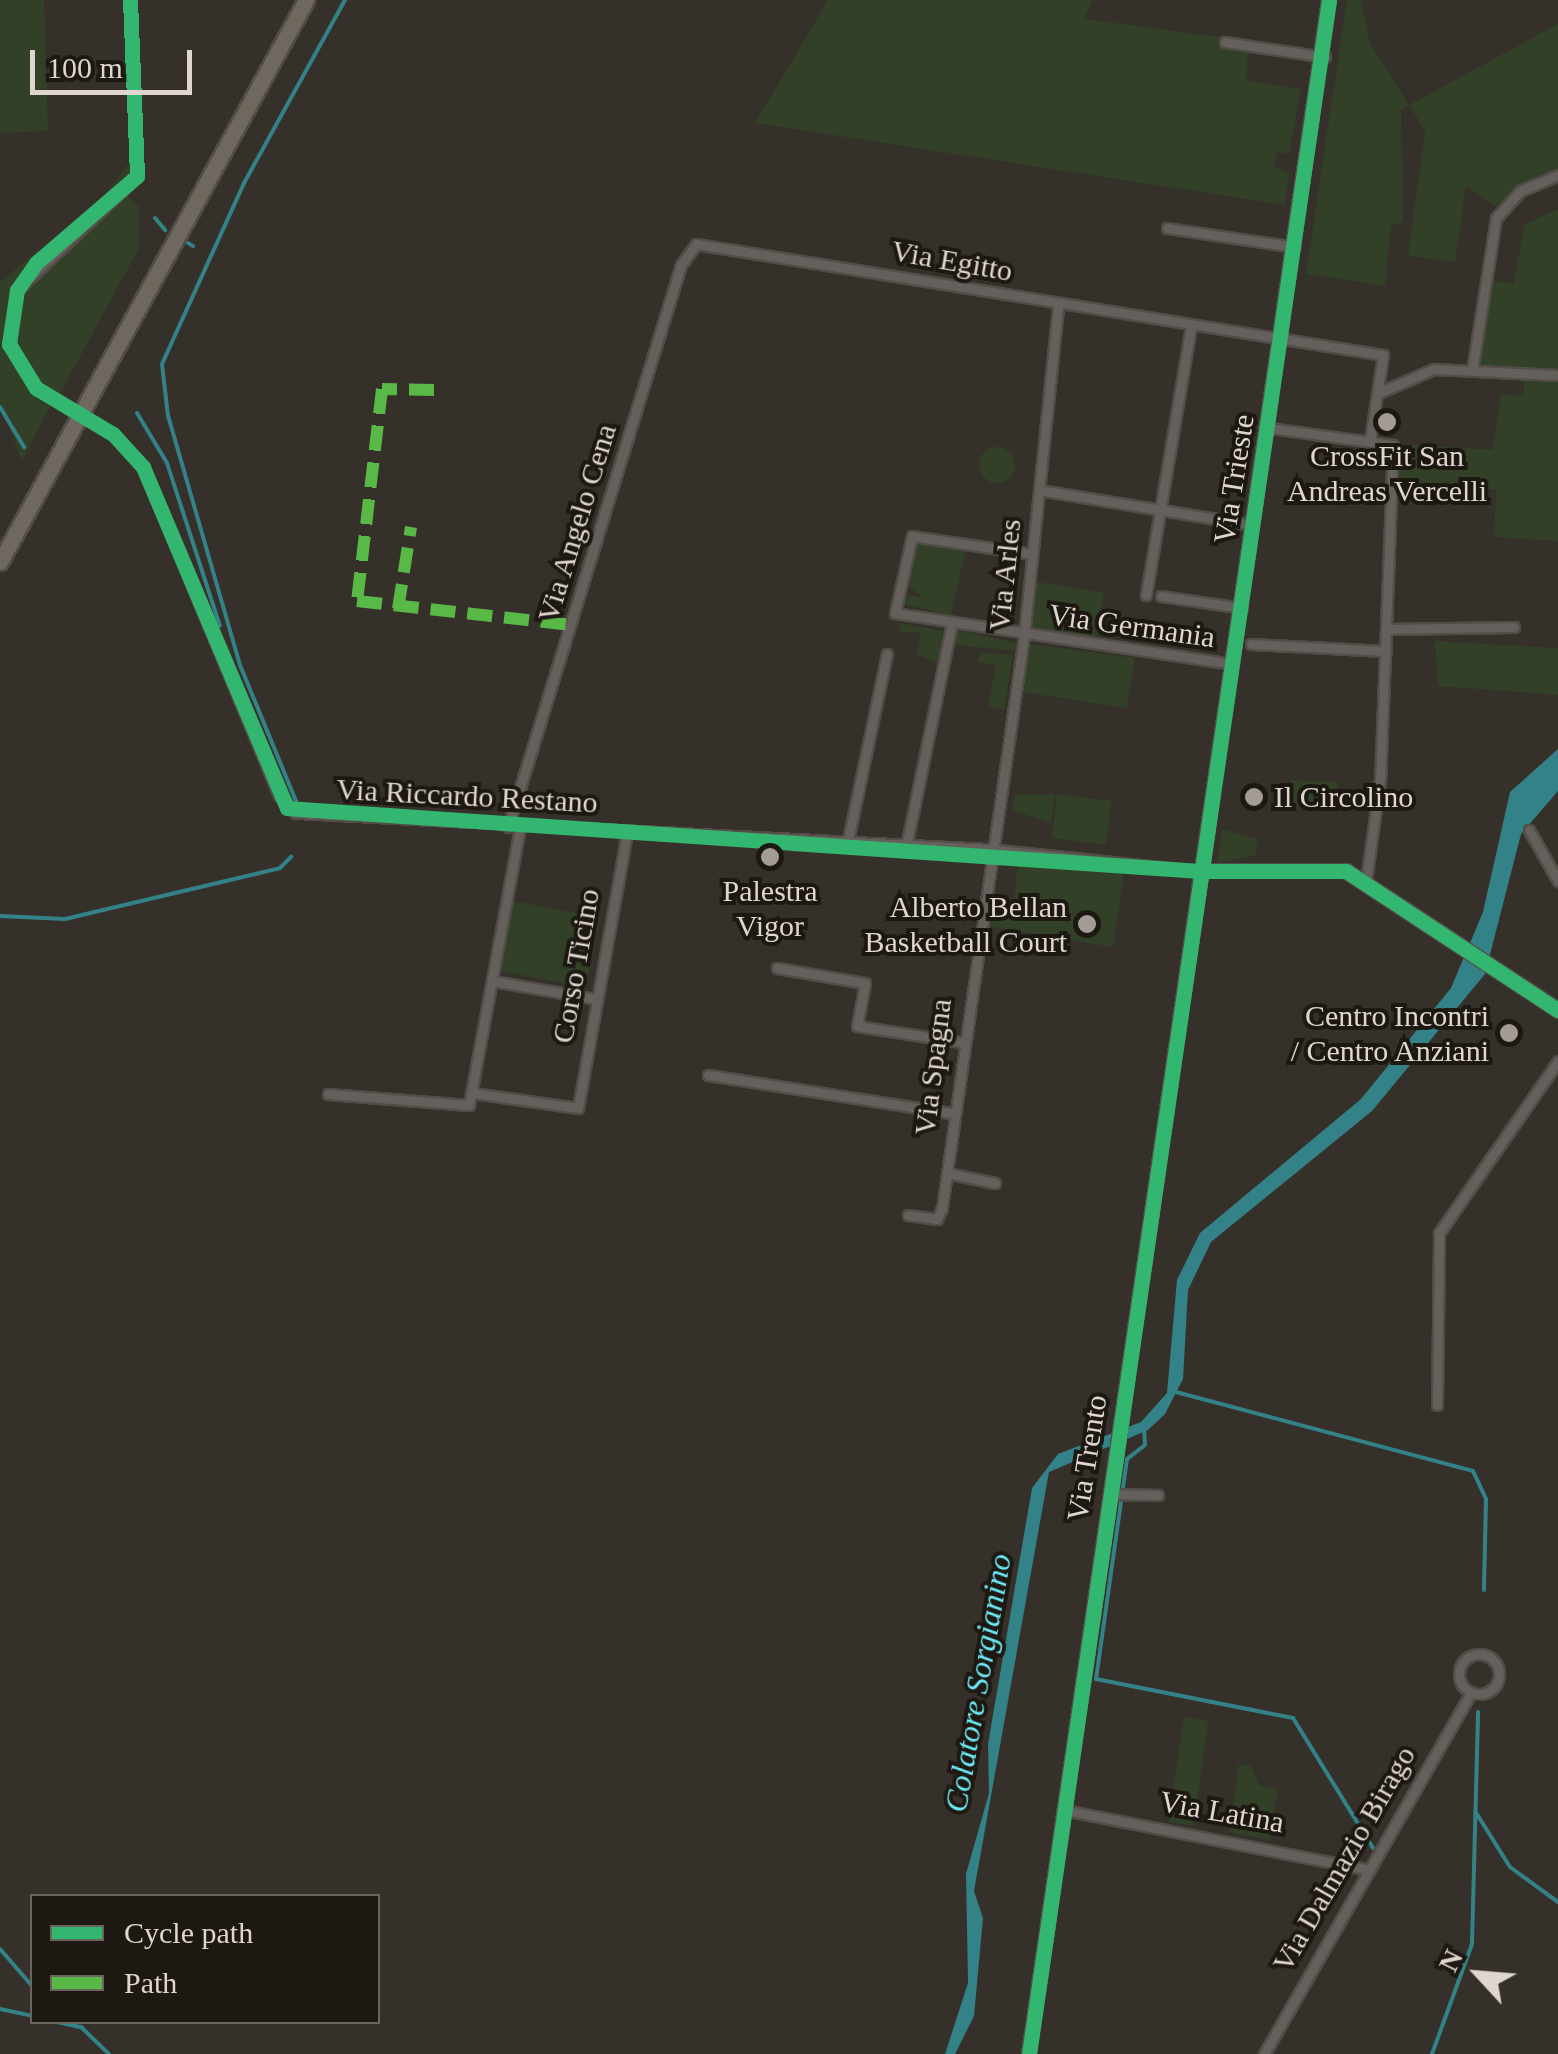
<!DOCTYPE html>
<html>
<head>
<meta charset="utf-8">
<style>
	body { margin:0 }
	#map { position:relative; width:1558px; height:2054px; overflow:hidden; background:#36302a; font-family:Georgia,serif }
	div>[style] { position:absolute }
	.green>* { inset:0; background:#314027 }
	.round { border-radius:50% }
	.water>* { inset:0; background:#338288 }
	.stream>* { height:4px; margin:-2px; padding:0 2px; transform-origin:2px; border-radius:2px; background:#338288 }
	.roads { filter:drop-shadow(2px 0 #534d48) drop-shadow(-2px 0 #534d48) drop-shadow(0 2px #534d48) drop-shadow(0 -2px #534d48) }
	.street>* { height:9px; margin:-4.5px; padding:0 4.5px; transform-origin:4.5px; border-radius:4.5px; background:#66605c }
	.street>.ring { margin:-4.5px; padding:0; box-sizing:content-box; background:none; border:9px solid #66605c; border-radius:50% }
	.secondary>* { height:12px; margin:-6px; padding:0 6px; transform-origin:6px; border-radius:6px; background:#66605c }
	.primary>* { height:15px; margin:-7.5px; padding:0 7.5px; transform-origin:7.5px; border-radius:7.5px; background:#6f685e }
	.bridges { filter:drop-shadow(2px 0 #534d48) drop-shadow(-2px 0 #534d48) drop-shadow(0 2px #534d48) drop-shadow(0 -2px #534d48) }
	.street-bridge>* { height:9px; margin:-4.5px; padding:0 4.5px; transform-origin:4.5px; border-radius:4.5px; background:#66605c }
	.quiet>* { height:12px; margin-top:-6px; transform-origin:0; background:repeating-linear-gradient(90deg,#58b947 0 25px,transparent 0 37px) }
	.cycleway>* { height:15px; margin:-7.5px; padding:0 7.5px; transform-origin:7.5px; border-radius:7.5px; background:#33b770 }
	.dots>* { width:28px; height:28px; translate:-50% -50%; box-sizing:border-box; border:5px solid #1e1813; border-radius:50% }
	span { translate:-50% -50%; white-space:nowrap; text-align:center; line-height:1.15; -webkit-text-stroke:8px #1e1813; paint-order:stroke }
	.street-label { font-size:30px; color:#ded6cf }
	.poi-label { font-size:30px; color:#ded6cf }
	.left { translate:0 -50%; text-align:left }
	.right { translate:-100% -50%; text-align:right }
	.water-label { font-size:32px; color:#6ce9f3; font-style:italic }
	.legend { position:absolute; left:30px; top:1894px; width:350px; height:130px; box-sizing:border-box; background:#1e1813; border:2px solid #6b645e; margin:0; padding:12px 18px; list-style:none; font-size:30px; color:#ded6cf }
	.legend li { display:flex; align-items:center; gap:20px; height:50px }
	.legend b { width:50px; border:2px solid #6b645e }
	.north { position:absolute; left:1428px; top:1924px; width:100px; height:100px; -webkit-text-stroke:8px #1e1813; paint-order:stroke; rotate:296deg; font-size:28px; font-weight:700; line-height:40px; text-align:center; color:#ded6cf }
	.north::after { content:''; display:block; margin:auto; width:35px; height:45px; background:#ded6cf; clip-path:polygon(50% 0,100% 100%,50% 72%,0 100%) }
	.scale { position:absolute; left:30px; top:50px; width:162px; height:45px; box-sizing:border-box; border:5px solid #ded6cf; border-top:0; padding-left:12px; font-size:30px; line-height:35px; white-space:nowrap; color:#ded6cf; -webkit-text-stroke:8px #1e1813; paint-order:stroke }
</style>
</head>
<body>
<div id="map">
	<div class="green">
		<i style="clip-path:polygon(0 0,44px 0,48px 131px,0 133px)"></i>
		<i style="clip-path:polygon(828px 0,1093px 0,1084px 19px,1249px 41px,1246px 80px,1301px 89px,1289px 154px,1277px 152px,1273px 166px,1289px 173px,1285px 205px,755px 123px)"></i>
		<i style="clip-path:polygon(1347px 0,1361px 0,1370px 43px,1409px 105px,1558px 24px,1558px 169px,1497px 207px,1466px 186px,1455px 262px,1408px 256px,1425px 131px,1409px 105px,1401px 110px,1403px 222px,1391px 225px,1385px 286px,1306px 274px)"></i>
		<i style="clip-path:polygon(133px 158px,128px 181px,33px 262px,14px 289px,5px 346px,51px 404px,22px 461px,0 403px,0 282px,100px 201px)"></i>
		<i style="clip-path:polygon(126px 194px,139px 207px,138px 250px,58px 397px,31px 377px,15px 347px,19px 296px)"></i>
		<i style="clip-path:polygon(1558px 209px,1558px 372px,1476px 367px,1488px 280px,1514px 284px,1524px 225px)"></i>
		<i style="clip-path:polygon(1524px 380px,1558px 382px,1558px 541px,1494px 537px,1496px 490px,1396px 482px,1401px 444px,1493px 450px,1501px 394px,1524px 396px)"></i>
		<i class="round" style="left:979px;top:447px;width:36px;height:36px"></i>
		<i style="clip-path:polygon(917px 543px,965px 551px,951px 616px,905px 604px,907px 595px,924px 598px,909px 587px)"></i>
		<i style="clip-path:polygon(1037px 582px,1104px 593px,1096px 640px,1031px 631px)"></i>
		<i style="clip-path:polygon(900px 623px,943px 631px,940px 665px,917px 654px,920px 633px,899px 632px)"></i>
		<i style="clip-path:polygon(957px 630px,1017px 643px,1016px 651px,954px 645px)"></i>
		<i style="clip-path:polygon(1435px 641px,1558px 648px,1558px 695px,1438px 686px)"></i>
		<i style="clip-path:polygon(1029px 644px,1135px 658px,1127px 708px,1022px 692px)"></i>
		<i style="clip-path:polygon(980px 653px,1013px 655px,1004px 710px,988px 707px,996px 665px,978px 662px)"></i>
		<i style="clip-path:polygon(1291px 780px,1338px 782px,1336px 807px,1290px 805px)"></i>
		<i style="clip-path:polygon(1015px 794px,1055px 794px,1051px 823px,1012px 810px)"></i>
		<i style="clip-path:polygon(1057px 794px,1111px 801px,1106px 845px,1052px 838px)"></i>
		<i style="clip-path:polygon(1223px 829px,1257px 839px,1256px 855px,1217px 863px)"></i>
		<i style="clip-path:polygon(1018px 859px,1124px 869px,1113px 947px,985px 926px,990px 899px,1014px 901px)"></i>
		<i style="clip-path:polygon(513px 901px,600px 917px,586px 987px,500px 971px)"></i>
		<i style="clip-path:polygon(1184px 1717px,1208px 1721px,1193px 1826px,1168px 1822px)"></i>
		<i style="clip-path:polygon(1239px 1764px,1252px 1766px,1259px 1786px,1278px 1789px,1269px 1840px,1229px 1832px)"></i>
	</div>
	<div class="water">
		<i style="clip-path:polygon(1558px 749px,1558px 791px,1521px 834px,1485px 974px,1372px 1111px,1211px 1242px,1188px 1290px,1183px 1379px,1165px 1414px,1148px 1430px,1049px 1472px,974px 1891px,983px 1918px,974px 2016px,955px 2054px,945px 2054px,968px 1983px,966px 1874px,989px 1793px,988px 1744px,1032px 1488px,1058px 1454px,1141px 1422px,1167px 1393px,1177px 1280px,1200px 1233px,1361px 1099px,1451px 988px,1483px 912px,1510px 792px)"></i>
	</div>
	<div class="stream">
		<i style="left:155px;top:218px;width:16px;rotate:50deg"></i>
		<i style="left:188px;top:243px;width:6px;rotate:31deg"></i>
		<i style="left:0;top:407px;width:47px;rotate:59deg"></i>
		<i style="left:137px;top:413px;width:58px;rotate:59deg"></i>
		<i style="left:167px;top:463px;width:171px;rotate:72deg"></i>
		<i style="left:296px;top:801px;width:147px;rotate:-112.4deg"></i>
		<i style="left:240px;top:665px;width:259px;rotate:-106.1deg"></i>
		<i style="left:168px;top:416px;width:52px;rotate:-96.6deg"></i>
		<i style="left:162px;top:364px;width:199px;rotate:-65.6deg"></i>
		<i style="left:244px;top:183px;width:209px;rotate:-61.1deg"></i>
		<i style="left:0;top:916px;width:65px;rotate:2.6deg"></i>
		<i style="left:65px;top:919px;width:221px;rotate:-13.3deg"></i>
		<i style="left:280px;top:868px;width:16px;rotate:-45deg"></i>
		<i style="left:1176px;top:1392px;width:307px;rotate:14.9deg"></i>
		<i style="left:1473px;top:1471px;width:31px;rotate:65deg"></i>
		<i style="left:1486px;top:1499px;width:91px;rotate:91.3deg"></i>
		<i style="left:1144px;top:1427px;width:18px;rotate:87deg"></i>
		<i style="left:1145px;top:1445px;width:23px;rotate:142deg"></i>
		<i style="left:1127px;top:1459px;width:222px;rotate:98deg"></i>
		<i style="left:1096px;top:1679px;width:201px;rotate:11.2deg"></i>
		<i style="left:1293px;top:1718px;width:153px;rotate:58.4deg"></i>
		<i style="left:1475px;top:1811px;width:66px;rotate:58deg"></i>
		<i style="left:1510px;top:1867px;width:59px;rotate:36.1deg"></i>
		<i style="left:0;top:1949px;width:49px;rotate:49.1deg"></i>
		<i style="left:0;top:2009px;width:33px;rotate:12deg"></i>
		<i style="left:57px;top:2022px;width:25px;rotate:12deg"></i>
		<i style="left:81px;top:2027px;width:39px;rotate:44deg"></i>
		<i style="left:1432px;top:2054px;width:117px;rotate:-70deg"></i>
		<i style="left:1472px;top:1944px;width:232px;rotate:-88.5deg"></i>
	</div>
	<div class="roads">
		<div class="street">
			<i style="left:1225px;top:42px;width:101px;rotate:8.5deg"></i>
			<i style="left:1167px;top:228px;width:129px;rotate:8.4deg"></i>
			<i style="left:1472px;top:371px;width:155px;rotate:-81.1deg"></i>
			<i style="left:1496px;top:218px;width:36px;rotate:-48deg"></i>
			<i style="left:1520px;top:191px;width:41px;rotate:-22.8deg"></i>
			<i style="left:36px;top:388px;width:52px;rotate:-121.5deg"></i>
			<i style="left:9px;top:344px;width:55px;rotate:-81.6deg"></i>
			<i style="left:17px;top:290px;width:166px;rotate:-43.5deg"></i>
			<i style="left:137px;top:176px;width:176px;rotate:-92.3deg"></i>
			<i style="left:1378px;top:393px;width:61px;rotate:-23.2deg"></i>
			<i style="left:1434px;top:369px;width:124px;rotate:2.8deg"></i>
			<i style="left:1270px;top:428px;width:124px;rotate:7.9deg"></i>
			<i style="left:1393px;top:445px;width:335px;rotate:92.2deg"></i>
			<i style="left:1380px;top:780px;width:102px;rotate:97.9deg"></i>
			<i style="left:113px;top:434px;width:45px;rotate:47.7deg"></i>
			<i style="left:143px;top:467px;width:355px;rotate:67.5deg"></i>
			<i style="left:279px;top:795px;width:25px;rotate:47deg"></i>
			<i style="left:296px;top:813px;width:694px;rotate:2.97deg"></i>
			<i style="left:989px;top:849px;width:212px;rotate:6deg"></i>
			<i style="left:1039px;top:490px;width:217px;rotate:9.3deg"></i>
			<i style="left:1032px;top:554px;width:121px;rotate:-171.5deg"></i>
			<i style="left:912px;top:536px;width:79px;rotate:102.4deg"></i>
			<i style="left:895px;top:613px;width:342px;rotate:8.6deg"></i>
			<i style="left:1146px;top:595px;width:274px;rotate:-80.5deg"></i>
			<i style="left:1161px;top:596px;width:82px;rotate:8.4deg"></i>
			<i style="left:1386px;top:629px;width:128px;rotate:-0.9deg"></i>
			<i style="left:1251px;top:644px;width:135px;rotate:3deg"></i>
			<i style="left:508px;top:827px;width:588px;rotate:-72.89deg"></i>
			<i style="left:681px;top:265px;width:26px;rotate:-54deg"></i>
			<i style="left:696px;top:244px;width:696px;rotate:9.18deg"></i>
			<i style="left:1383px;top:355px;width:86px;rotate:98.7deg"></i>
			<i style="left:1529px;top:830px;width:59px;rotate:60.4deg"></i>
			<i style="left:847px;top:845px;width:195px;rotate:-78.2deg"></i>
			<i style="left:906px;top:847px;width:229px;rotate:-78.4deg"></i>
			<i style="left:777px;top:968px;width:89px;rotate:9.7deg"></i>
			<i style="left:865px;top:983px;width:44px;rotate:100.5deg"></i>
			<i style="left:857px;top:1026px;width:104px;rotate:8.8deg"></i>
			<i style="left:493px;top:981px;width:105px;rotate:9.9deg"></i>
			<i style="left:708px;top:1075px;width:247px;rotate:8.9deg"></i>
			<i style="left:473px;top:1093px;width:106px;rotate:8.1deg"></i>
			<i style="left:578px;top:1108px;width:279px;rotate:-79.9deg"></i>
			<i style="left:328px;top:1094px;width:141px;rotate:4.5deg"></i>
			<i style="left:469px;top:1105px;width:282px;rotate:-79.6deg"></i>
			<i style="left:947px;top:1173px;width:49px;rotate:11.8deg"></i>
			<i style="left:908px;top:1215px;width:29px;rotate:8deg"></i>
			<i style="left:937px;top:1219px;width:12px;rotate:-66deg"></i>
			<i style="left:942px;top:1208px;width:578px;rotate:-81.84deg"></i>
			<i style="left:1024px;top:636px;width:333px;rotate:-84.1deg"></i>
			<i style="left:1437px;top:1405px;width:172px;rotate:-89.3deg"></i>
			<i style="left:1439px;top:1233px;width:209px;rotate:-55.3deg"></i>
			<i style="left:1109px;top:1494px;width:49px;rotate:1.2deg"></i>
			<i class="ring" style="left:1459px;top:1654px;width:31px;height:31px"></i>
			<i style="left:1064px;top:1810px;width:311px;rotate:11.1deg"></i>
			<i style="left:1264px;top:2054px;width:417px;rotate:-60.2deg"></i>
		</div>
		<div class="secondary">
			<i style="left:1200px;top:871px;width:146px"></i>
			<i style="left:1346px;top:871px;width:254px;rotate:33.3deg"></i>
			<i style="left:1029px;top:2054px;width:2076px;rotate:-81.69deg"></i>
		</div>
		<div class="primary">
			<i style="left:0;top:562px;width:640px;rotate:-61.43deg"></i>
		</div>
	</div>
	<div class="bridges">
		<div class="street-bridge">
			<i style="left:36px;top:388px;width:90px;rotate:30.9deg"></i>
		</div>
	</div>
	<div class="quiet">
		<i style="left:434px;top:390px;width:52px;rotate:-178.9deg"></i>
		<i style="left:382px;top:389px;width:213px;rotate:96.7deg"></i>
		<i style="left:357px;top:601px;width:216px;rotate:6.4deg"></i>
		<i style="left:398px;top:609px;width:83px;rotate:-81deg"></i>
	</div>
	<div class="cycleway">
		<i style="left:130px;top:0;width:176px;rotate:87.7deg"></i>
		<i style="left:137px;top:176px;width:133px;rotate:139.3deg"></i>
		<i style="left:36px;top:263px;width:33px;rotate:125deg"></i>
		<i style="left:17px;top:290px;width:55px;rotate:98.4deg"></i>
		<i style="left:9px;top:344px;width:52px;rotate:58.5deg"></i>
		<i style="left:36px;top:388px;width:90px;rotate:30.9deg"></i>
		<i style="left:113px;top:434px;width:45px;rotate:47.7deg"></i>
		<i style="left:143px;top:467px;width:370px;rotate:67.1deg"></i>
		<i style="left:287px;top:808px;width:915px;rotate:3.95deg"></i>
		<i style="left:1200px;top:871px;width:146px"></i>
		<i style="left:1346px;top:871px;width:254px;rotate:33.3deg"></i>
		<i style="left:1029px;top:2054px;width:2076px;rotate:-81.69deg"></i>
	</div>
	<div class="dots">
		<i style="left:1387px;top:422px;background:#a39c95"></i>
		<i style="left:1254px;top:797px;background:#a39c95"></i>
		<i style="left:770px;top:857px;background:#a39c95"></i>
		<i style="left:1087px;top:924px;background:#a39c95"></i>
		<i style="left:1509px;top:1033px;background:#a39c95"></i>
	</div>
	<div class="street-label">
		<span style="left:952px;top:261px;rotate:10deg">Via Egitto</span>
		<span style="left:1234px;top:479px;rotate:-81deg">Via Trieste</span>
		<span style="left:577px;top:523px;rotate:-73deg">Via Angelo Cena</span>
		<span style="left:1005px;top:575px;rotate:-84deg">Via Arles</span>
		<span style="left:1132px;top:626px;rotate:8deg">Via Germania</span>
		<span style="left:467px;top:796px;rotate:3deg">Via Riccardo Restano</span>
		<span style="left:576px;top:966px;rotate:-80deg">Corso Ticino</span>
		<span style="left:933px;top:1067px;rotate:-83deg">Via Spagna</span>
		<span style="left:1087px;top:1458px;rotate:-81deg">Via Trento</span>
		<span style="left:1222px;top:1812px;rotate:10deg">Via Latina</span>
		<span style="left:1344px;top:1859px;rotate:-60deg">Via Dalmazio Birago</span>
	</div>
	<div class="poi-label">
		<span style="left:1387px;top:473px">CrossFit San<br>Andreas Vercelli</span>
		<span class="left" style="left:1274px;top:797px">Il Circolino</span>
		<span style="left:770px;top:908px">Palestra<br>Vigor</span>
		<span class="right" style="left:1067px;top:924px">Alberto Bellan<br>Basketball Court</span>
		<span class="right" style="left:1489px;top:1033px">Centro Incontri<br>/ Centro Anziani</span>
	</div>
	<div class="water-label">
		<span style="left:978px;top:1683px;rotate:-80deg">Colatore Sorgianino</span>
	</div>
	<ul class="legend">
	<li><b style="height:12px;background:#33b770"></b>Cycle path</li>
	<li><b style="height:12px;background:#58b947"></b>Path</li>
	</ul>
	<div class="north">N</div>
	<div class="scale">100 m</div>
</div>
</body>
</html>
